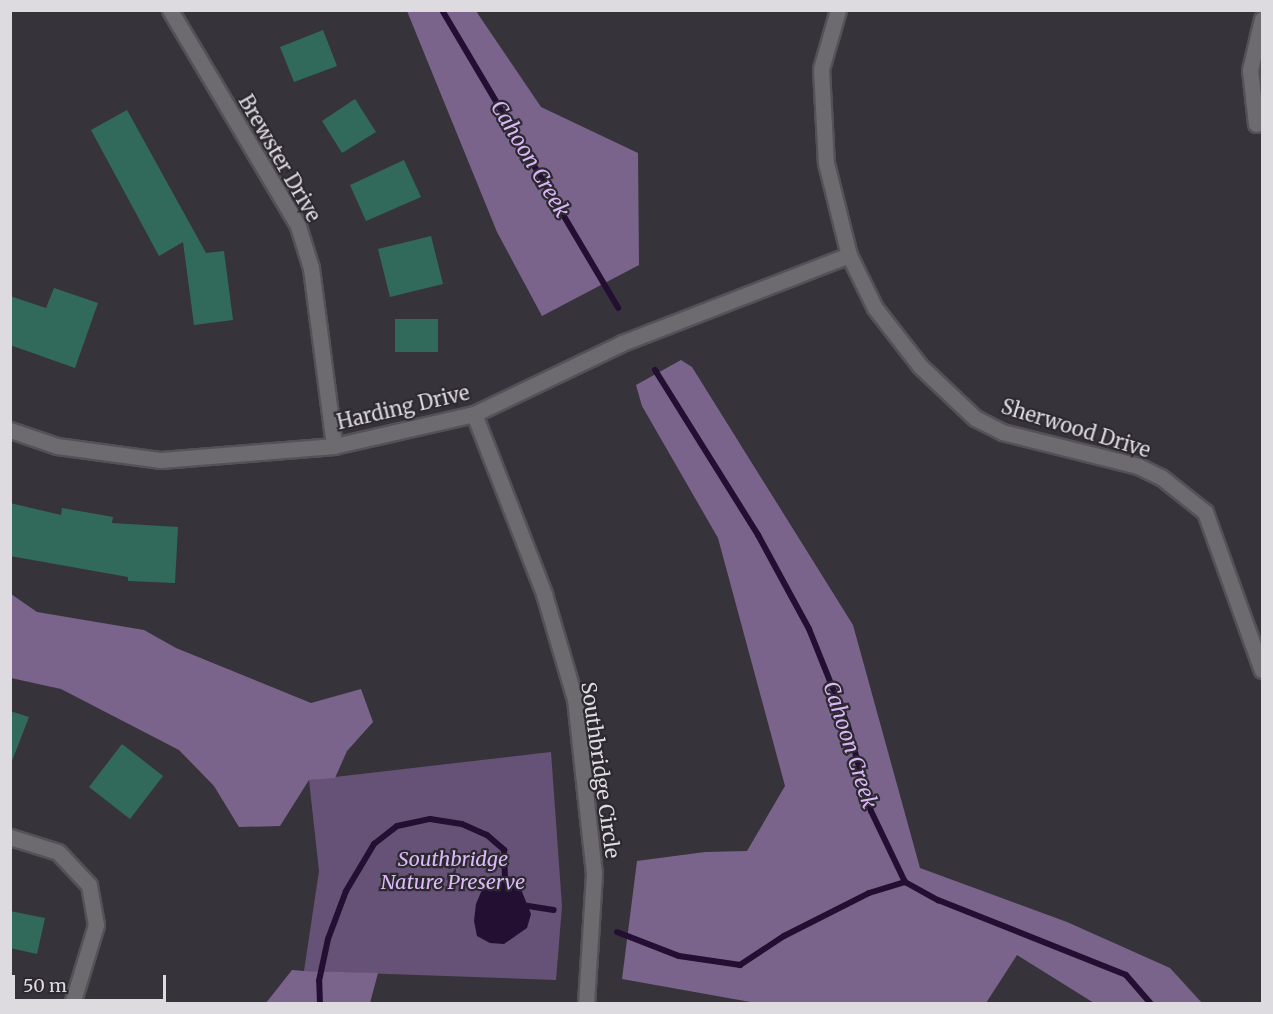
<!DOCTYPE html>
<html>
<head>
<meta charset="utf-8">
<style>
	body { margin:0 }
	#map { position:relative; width:1273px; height:1014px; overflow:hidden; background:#37333b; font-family:Merriweather,serif }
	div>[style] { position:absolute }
	.green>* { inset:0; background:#665276 }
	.forest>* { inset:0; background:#7a648c }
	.water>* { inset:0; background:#230f31 }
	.stream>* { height:6px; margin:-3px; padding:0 3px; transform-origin:3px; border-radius:3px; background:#230f31 }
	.building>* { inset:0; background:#316a5a }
	.roads { filter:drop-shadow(2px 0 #555159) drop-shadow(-2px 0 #555159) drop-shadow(0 2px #555159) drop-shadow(0 -2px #555159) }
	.minor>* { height:15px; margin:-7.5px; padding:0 7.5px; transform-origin:7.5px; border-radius:7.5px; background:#6d6b6f }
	span { translate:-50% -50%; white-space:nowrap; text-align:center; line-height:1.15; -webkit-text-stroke:4.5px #2d2931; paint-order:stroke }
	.street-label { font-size:20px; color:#dedbe0 }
	.park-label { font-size:20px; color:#ddb9fa; font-style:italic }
	.water-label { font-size:21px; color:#dab6f7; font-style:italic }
	.frame { position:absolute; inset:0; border:12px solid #dedbe0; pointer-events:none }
	.scale { position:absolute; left:12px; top:975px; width:154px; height:27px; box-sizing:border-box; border:3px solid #dedbe0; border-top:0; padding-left:8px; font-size:18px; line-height:21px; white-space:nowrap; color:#dedbe0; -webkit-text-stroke:4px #2d2931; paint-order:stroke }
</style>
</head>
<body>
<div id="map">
	<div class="green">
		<i style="clip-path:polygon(551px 752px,562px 906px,556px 980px,304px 971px,319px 871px,309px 780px)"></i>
	</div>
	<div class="forest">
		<i style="clip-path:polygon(407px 11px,476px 11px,541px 107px,638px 153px,639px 265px,542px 316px,497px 232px)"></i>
		<i style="clip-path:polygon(681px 360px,692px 367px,853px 625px,920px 868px,1067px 922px,1170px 968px,1202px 1003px,1094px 1003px,1017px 955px,986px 1003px,756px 1003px,622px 979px,637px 861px,705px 852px,747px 851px,785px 786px,718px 538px,642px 406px,636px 385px)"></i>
		<i style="clip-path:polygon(11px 594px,37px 612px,144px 630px,176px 648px,311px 703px,361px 689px,373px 722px,347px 751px,335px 778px,309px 780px,280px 826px,239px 827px,214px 786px,179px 750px,61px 689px,11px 678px)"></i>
		<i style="clip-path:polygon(292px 970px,304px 971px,378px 973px,370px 1003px,266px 1003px)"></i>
	</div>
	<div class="water">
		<i style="clip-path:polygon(496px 876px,516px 877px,531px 914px,527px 928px,504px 944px,490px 943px,477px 936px,474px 921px,476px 904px,484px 885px)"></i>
	</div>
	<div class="stream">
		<i style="left:442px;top:10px;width:346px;rotate:59.4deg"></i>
		<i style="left:655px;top:370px;width:195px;rotate:58deg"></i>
		<i style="left:758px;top:535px;width:107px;rotate:61.5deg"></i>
		<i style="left:809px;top:629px;width:105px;rotate:68.1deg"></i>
		<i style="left:848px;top:726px;width:88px;rotate:74.9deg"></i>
		<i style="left:871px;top:811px;width:79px;rotate:64.4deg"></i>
		<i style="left:905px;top:882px;width:38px;rotate:29deg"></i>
		<i style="left:938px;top:900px;width:202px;rotate:21.7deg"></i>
		<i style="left:1126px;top:975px;width:38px;rotate:49deg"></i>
		<i style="left:522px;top:905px;width:32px;rotate:9deg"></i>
		<i style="left:617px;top:932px;width:66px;rotate:21.2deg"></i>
		<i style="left:679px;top:956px;width:62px;rotate:8.4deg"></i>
		<i style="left:740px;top:965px;width:53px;rotate:-33.4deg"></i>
		<i style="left:784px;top:936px;width:95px;rotate:-26.8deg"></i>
		<i style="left:869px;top:893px;width:38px;rotate:-17deg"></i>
		<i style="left:320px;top:1004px;width:23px;rotate:-92deg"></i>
		<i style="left:319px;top:981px;width:43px;rotate:-77.9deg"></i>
		<i style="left:328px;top:939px;width:51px;rotate:-69.4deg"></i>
		<i style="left:346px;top:891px;width:55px;rotate:-59.2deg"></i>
		<i style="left:374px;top:844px;width:29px;rotate:-38deg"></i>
		<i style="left:397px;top:826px;width:34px;rotate:-12deg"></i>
		<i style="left:430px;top:819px;width:32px;rotate:9deg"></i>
		<i style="left:462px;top:824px;width:27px;rotate:24deg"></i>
		<i style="left:487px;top:835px;width:23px;rotate:41deg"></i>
		<i style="left:504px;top:850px;width:33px;rotate:88deg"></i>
	</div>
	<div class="building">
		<i style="clip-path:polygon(323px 30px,337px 66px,294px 82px,280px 47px)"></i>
		<i style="clip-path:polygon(355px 99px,376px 132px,342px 153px,322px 121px)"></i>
		<i style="clip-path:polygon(127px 110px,206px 253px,224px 251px,233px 320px,194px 325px,183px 242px,159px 256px,91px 130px)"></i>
		<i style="clip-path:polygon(404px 160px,421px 197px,366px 221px,350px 185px)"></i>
		<i style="clip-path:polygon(431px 236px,443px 284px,390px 297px,378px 249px)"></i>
		<i style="clip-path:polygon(54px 288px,98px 303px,75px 368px,10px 345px,10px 296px,46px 308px)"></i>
		<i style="clip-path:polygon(395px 319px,438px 319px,438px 352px,395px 352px)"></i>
		<i style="clip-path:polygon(10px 503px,61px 515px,62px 508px,113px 517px,112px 523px,178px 527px,175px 583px,128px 581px,128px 577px,10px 556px)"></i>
		<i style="clip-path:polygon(10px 711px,29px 717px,12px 761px,10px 761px)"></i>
		<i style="clip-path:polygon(122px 744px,163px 776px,130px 819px,89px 787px)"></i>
		<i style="clip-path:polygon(10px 911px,45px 918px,37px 954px,10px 948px)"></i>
	</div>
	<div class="roads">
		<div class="minor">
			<i style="left:170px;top:10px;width:251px;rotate:59.3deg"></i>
			<i style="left:298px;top:226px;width:44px;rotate:72.8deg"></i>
			<i style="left:311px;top:268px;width:179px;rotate:82.6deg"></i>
			<i style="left:838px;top:10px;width:61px;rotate:106.1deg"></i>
			<i style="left:821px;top:69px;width:94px;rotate:87deg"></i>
			<i style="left:826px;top:163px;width:95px;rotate:76deg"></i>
			<i style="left:849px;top:255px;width:59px;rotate:63.9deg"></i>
			<i style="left:875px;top:308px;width:73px;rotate:52.2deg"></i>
			<i style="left:920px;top:366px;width:76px;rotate:43.4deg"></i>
			<i style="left:975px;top:418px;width:30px;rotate:27deg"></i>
			<i style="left:1002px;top:432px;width:140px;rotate:14deg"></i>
			<i style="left:1138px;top:466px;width:25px;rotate:26deg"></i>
			<i style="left:1161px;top:477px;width:56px;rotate:38.5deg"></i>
			<i style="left:1205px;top:512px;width:168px;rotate:70.2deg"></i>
			<i style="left:1256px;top:124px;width:54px;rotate:-96.3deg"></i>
			<i style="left:1250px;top:70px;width:52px;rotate:-76.8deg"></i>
			<i style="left:474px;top:414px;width:193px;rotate:68.7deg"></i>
			<i style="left:544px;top:594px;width:109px;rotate:73.6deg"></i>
			<i style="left:575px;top:699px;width:175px;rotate:83.8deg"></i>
			<i style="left:594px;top:873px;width:131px;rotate:93.5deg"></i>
			<i style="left:10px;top:430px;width:50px;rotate:18.8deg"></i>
			<i style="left:57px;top:446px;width:105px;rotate:7.7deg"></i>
			<i style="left:161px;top:460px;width:174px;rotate:-4.6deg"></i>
			<i style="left:334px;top:446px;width:144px;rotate:-12.9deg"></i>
			<i style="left:474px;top:414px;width:164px;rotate:-25.6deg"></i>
			<i style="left:622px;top:343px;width:243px;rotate:-21.2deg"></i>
			<i style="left:10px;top:837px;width:50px;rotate:17.4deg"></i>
			<i style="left:58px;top:852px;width:45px;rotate:46.8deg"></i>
			<i style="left:89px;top:885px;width:41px;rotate:80.1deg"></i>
			<i style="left:96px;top:925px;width:83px;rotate:106.9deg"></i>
		</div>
	</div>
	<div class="street-label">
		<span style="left:280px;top:158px;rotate:60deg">Brewster Drive</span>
		<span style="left:403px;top:407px;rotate:-13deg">Harding Drive</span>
		<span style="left:1076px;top:428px;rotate:17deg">Sherwood Drive</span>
		<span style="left:601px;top:770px;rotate:82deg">Southbridge Circle</span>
	</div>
	<div class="park-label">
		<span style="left:453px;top:870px">Southbridge<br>Nature Preserve</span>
	</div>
	<div class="water-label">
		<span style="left:530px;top:159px;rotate:59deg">Cahoon Creek</span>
		<span style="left:850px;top:745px;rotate:72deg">Cahoon Creek</span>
	</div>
	<div class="frame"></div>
	<div class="scale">50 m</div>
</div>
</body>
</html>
